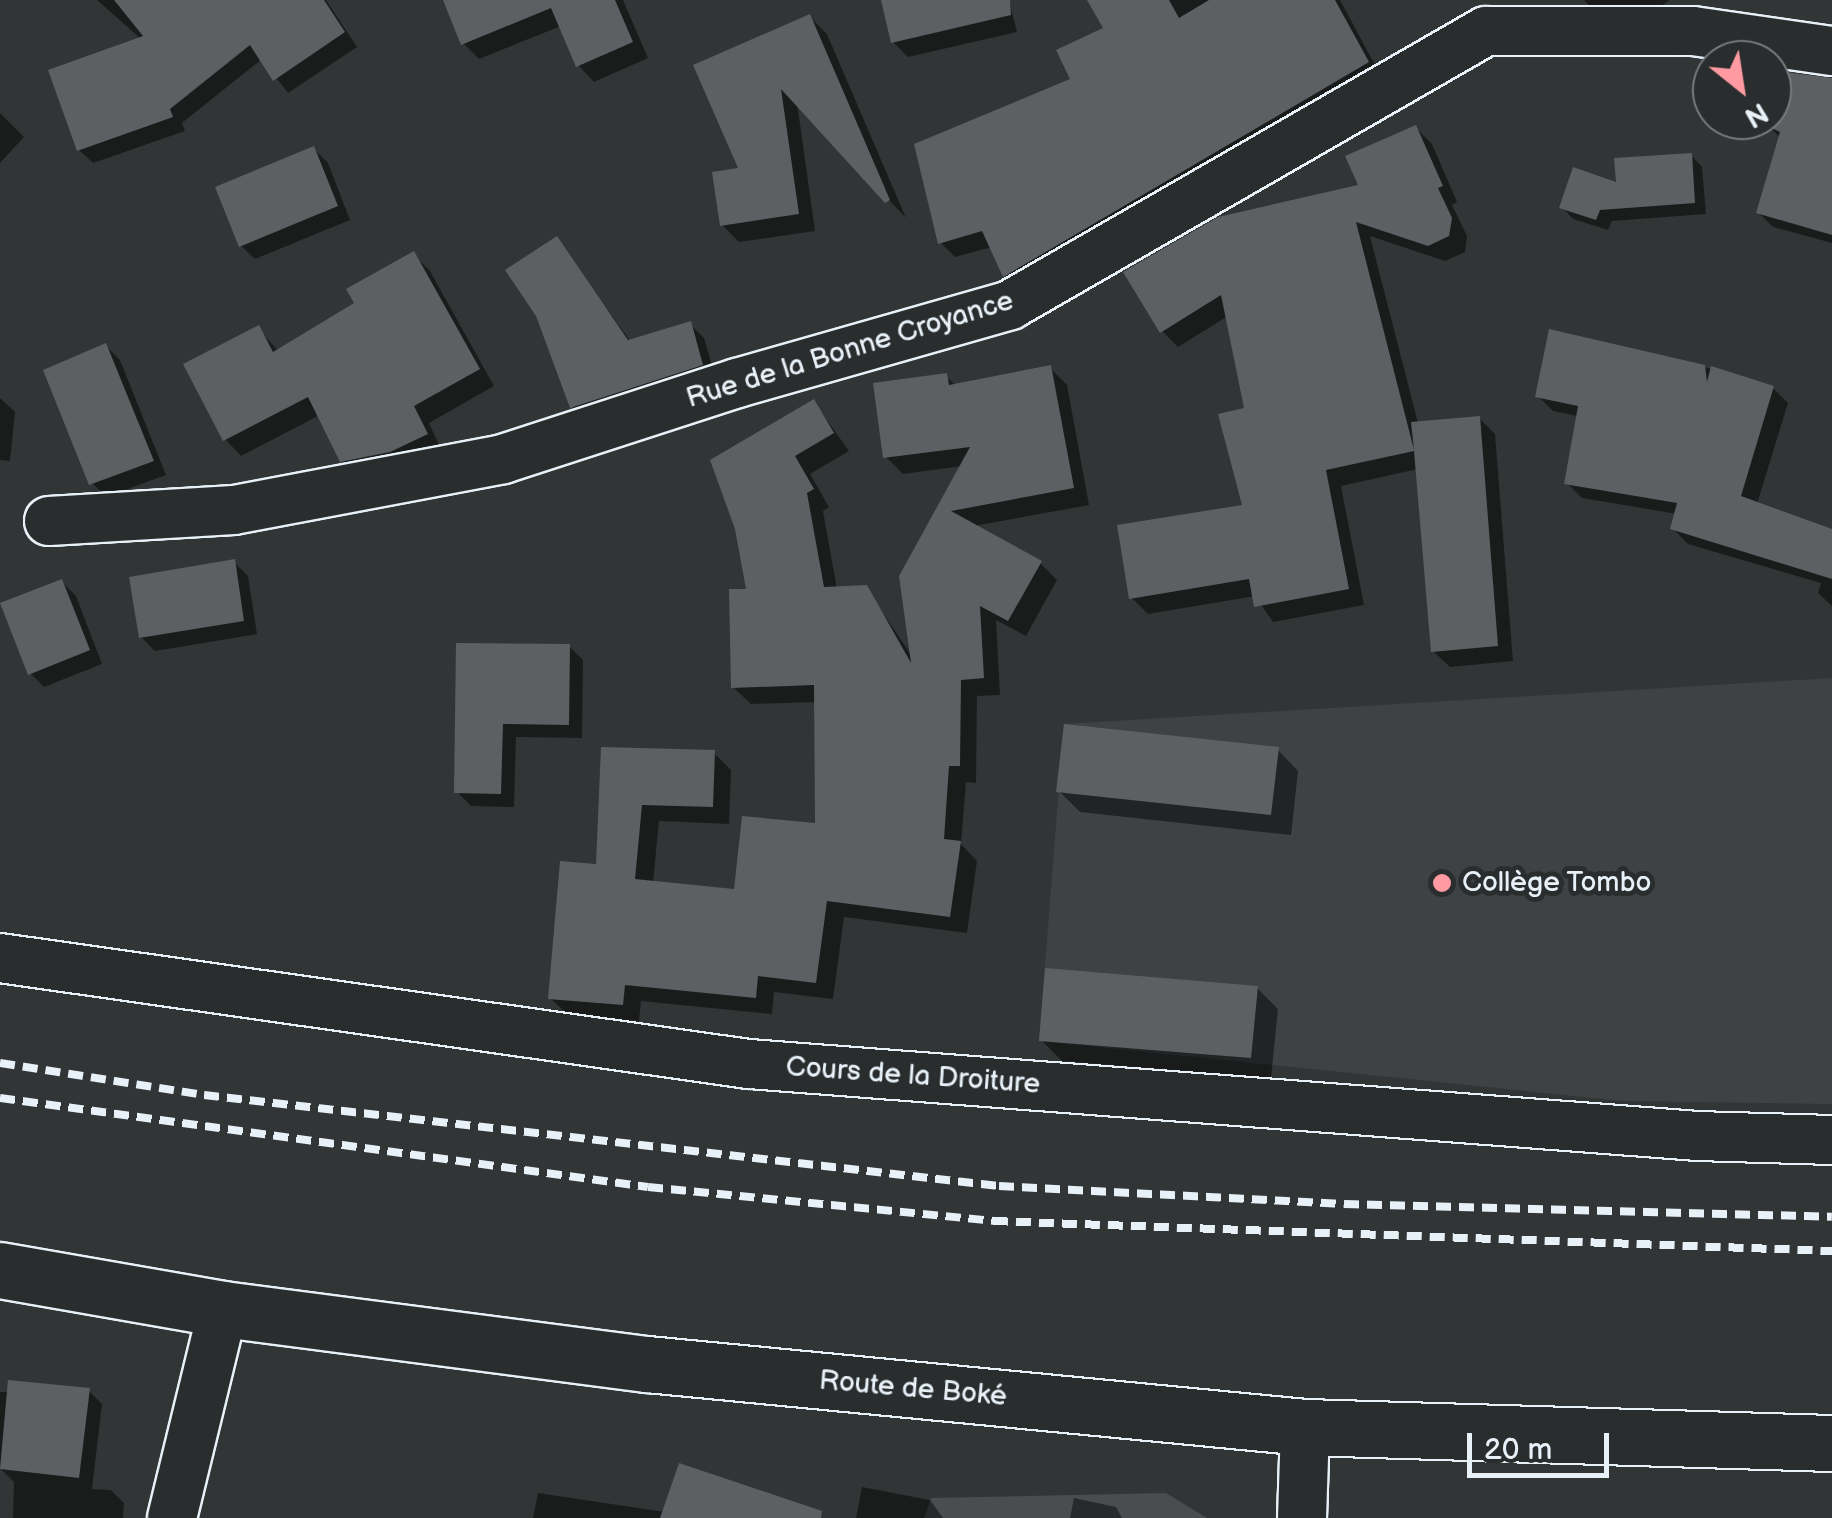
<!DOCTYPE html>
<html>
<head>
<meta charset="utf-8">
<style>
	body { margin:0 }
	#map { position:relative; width:1832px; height:1518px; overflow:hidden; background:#323536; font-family:"Balsamiq Sans",sans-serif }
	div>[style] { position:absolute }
	.built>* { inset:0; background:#3f4244 }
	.green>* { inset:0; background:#494d4f }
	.shadow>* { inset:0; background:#0007 }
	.building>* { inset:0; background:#5c6063 }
	.roads { filter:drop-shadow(2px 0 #e8f1f8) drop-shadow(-2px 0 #e8f1f8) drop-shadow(0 2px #e8f1f8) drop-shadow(0 -2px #e8f1f8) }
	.minor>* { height:48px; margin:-24px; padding:0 24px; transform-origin:24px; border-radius:24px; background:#2a2d2e }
	.primary>* { height:55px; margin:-27.5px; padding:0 27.5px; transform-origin:27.5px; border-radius:27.5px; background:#2a2d2e }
	.rail>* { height:8px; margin-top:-4px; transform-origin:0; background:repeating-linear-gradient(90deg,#e8f1f8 0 15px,transparent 0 23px) }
	.dots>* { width:28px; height:28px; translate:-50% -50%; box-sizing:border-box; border:5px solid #2a2d2e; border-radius:50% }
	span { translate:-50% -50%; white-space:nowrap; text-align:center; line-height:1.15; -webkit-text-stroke:10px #2a2d2e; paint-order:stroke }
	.street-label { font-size:28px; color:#e8f1f8 }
	.poi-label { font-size:28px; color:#e8f1f8 }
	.left { translate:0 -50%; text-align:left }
	.north { position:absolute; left:1692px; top:40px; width:100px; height:100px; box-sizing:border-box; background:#2a2d2e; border:2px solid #767b7f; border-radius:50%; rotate:150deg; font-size:28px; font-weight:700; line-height:40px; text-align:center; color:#e8f1f8 }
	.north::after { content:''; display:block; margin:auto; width:35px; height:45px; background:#ff9aa2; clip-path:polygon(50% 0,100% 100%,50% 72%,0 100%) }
	.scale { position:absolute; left:1467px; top:1433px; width:142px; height:45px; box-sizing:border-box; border:5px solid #e8f1f8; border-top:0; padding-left:12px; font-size:30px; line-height:35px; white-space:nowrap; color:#e8f1f8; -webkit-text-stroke:8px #2a2d2e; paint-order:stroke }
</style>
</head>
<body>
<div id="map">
	<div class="built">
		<i style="clip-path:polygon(1832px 678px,1832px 1104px,1622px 1101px,1039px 1041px,1064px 724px)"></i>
	</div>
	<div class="green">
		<i style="clip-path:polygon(1166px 1493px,1207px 1518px,924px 1518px,931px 1498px)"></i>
	</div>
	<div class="shadow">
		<i style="clip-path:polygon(97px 0,326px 0,357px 47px,288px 93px,262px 59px,182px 123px,185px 131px,93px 163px,79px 150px,142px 40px)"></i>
		<i style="clip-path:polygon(445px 0,623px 0,648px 58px,594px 82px,578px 65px,561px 26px,479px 59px,463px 43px)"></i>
		<i style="clip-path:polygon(884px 0,1009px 0,1017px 32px,908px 57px,893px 42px)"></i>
		<i style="clip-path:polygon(1090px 0,1340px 0,1382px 78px,1020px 291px,992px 247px,955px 257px,940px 242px,1073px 80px,1106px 30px)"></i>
		<i style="clip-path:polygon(1584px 0,1670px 0,1643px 18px,1601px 18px)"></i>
		<i style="clip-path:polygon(810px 17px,827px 34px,906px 218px,797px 102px,815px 231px,739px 242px,722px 225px)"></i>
		<i style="clip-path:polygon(1832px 80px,1832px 243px,1773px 227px,1759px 213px,1781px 138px,1763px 122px,1772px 120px,1772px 103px)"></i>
		<i style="clip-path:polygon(0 113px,24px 137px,0 163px)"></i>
		<i style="clip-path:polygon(1416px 128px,1432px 144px,1457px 202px,1452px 205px,1467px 236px,1465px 252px,1445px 261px,1370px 236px,1418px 423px,1479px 418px,1495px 434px,1513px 661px,1450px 667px,1433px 651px,1418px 469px,1341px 486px,1364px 605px,1273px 622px,1255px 596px,1148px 614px,1132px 598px,1245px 507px,1247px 409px,1228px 316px,1178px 347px,1162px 331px,1362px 187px)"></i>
		<i style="clip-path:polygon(314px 149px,328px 163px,350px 220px,255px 259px,241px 246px)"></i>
		<i style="clip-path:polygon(1691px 155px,1702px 167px,1706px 214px,1612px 221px,1608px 230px,1573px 219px,1562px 207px)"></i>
		<i style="clip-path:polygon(556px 239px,631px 342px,690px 324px,704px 338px,716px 379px,587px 421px,573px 407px)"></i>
		<i style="clip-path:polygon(413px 254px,430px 271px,494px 386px,429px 423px,442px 451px,359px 477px,342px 460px,320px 415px,241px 456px,225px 439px,258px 328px,278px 351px,357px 304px)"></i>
		<i style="clip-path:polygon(106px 346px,120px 360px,166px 475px,106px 497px,92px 483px)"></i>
		<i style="clip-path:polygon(1704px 367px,1773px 388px,1788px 403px,1757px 504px,1832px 532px,1832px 606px,1818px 593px,1821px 583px,1688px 544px,1673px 529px,1677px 514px,1582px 498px,1567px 483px,1578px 416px,1553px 411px,1538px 396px)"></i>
		<i style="clip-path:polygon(1050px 368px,1067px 385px,1089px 505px,974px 526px,1040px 563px,1057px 580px,1026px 636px,996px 620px,1000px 695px,977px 696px,976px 783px,966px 782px,961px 844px,977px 861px,967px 933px,844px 917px,833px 999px,774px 992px,772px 1014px,641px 1001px,639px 1021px,568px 1015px,550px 998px,598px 867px,603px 750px,714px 753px,731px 770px,729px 824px,659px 821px,653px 883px,737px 892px,817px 826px,817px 702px,751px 704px,733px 687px,749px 591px,737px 528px,814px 402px,849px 451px,810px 474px,829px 507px,823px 511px,837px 589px,866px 588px,912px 656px,962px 466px,903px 474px,886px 457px,946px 376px,956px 386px)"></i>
		<i style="clip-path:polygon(0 398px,15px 412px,10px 461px,0 460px)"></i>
		<i style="clip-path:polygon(234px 562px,248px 576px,257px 634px,155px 651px,141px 637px)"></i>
		<i style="clip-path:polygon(62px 582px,76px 596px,102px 664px,44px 687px,30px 673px)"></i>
		<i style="clip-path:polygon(458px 645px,569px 646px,583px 660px,582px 738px,516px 737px,514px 807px,471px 806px,457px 792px)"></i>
		<i style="clip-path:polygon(1278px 750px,1298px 771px,1291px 835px,1080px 812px,1059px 791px)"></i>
		<i style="clip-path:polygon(1257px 988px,1278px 1009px,1271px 1078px,1062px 1061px,1041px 1040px)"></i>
		<i style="clip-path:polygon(89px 1391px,102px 1404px,92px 1489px,111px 1490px,124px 1503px,123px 1518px,13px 1518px,14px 1482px,0 1468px,0 1392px)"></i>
		<i style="clip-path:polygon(862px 1487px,930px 1500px,943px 1518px,856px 1518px)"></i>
		<i style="clip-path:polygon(538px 1493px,665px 1512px,766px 1518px,533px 1518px)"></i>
		<i style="clip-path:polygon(1074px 1498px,1116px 1507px,1122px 1518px,1070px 1518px)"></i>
	</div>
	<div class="building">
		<i style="clip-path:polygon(114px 0,324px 0,345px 32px,273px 81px,250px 45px,170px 109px,173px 117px,77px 151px,48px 70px,143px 36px)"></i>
		<i style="clip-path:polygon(443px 0,615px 0,633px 42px,576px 67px,551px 8px,461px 45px)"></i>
		<i style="clip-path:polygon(881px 0,1010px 0,1011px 15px,891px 43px)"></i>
		<i style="clip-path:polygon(1087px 0,1169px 0,1179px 18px,1209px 0,1335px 0,1369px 62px,1003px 277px,982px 231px,938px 244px,914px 144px,1070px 79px,1056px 50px,1103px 28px)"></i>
		<i style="clip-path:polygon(810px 14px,890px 200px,885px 203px,781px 89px,799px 214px,720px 226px,712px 172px,738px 168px,693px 65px)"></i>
		<i style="clip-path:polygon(1784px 72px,1832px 78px,1832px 235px,1756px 213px,1780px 132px,1760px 122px,1772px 120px,1772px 97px)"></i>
		<i style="clip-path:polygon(1416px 125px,1443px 186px,1438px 188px,1452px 218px,1449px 236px,1428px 246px,1356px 222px,1414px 450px,1411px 422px,1480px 416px,1498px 646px,1431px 652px,1414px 451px,1326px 470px,1349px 589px,1254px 607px,1249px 579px,1129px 599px,1117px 525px,1242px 505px,1218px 414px,1244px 408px,1221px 295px,1160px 333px,1123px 272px,1218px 217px,1358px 185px,1345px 156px)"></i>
		<i style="clip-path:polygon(314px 146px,338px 206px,239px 247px,215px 187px)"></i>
		<i style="clip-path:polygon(1692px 153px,1695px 203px,1600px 210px,1596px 220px,1559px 208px,1573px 167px,1616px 182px,1614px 158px)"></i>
		<i style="clip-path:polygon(557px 236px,628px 340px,691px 321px,703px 365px,570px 408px,536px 316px,505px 270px)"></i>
		<i style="clip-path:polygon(414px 251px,480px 369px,414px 406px,428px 434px,390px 452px,340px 462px,308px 397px,223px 441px,183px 364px,259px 325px,273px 352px,354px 303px,346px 289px)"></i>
		<i style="clip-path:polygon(1549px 329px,1705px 365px,1707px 382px,1711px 366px,1774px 386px,1741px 496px,1832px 529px,1832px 579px,1670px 529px,1677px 503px,1564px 484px,1578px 406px,1535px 397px)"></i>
		<i style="clip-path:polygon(106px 343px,154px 461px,89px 485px,43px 370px)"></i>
		<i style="clip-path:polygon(1051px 365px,1074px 488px,951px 511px,1042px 561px,1008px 621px,980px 606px,984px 678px,961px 680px,960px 766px,949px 766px,944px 839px,961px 841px,950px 917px,827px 901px,816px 983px,758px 976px,756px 998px,625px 985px,623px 1005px,548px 999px,560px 861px,596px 864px,601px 747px,715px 750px,713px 807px,642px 805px,635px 879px,734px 889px,742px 816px,815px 823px,814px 685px,731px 688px,729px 589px,746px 589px,735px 529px,710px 460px,814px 399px,834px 433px,795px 456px,814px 489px,807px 493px,824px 587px,867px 585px,911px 663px,899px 576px,970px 447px,883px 458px,873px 383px,947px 373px,949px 385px)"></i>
		<i style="clip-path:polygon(235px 559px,244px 621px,139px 638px,129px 577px)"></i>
		<i style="clip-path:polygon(62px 579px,90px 650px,28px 675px,0 603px)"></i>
		<i style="clip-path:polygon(456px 643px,570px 644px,569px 725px,503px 724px,501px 794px,454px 793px)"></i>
		<i style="clip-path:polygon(1064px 724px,1279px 747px,1271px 815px,1056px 792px)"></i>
		<i style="clip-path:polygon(1045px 968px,1258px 986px,1251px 1058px,1039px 1041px)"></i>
		<i style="clip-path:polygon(8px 1380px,90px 1388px,79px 1478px,0 1469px)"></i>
		<i style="clip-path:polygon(679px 1463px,822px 1511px,821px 1518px,660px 1518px)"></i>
	</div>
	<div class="roads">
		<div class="minor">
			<i style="left:49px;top:521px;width:185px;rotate:-3.4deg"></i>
			<i style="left:234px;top:510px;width:274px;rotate:-10.7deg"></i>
			<i style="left:503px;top:459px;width:246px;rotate:-18deg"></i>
			<i style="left:737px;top:383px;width:284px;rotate:-15.9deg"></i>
			<i style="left:1010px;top:305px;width:549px;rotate:-29.93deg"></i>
			<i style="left:1486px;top:31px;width:207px"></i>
			<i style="left:1693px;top:31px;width:140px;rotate:8.2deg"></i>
			<i style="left:0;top:958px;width:756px;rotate:8.06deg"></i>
			<i style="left:749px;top:1064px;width:951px;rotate:4.34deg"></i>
			<i style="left:1697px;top:1136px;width:135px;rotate:1.7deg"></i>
			<i style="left:172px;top:1518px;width:215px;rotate:-76.3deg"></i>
			<i style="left:1302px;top:1518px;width:91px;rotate:-88.1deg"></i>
		</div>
		<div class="primary">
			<i style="left:0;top:1270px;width:226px;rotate:9.9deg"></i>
			<i style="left:223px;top:1309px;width:428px;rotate:7.4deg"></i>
			<i style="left:647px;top:1364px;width:661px;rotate:5.47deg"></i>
			<i style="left:1305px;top:1427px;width:527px;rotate:1.74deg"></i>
		</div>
	</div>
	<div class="rail">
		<i style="left:0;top:1063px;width:206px;rotate:8.9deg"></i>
		<i style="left:204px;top:1095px;width:800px;rotate:6.53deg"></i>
		<i style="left:999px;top:1186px;width:345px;rotate:3deg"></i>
		<i style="left:1344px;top:1204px;width:488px;rotate:1.5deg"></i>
		<i style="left:0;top:1098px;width:654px;rotate:7.82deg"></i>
		<i style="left:648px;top:1187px;width:347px;rotate:5.6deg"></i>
		<i style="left:993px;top:1221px;width:840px;rotate:2.05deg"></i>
	</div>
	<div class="dots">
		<i style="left:1442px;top:883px;background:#ff9aa2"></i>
	</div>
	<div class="street-label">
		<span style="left:850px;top:350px;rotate:-17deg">Rue de la Bonne Croyance</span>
		<span style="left:913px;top:1076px;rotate:4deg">Cours de la Droiture</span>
		<span style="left:913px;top:1389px;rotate:5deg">Route de Boké</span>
	</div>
	<div class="poi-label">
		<span class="left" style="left:1462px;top:883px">Collège Tombo</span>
	</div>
	<div class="north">N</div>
	<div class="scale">20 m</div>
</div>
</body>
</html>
